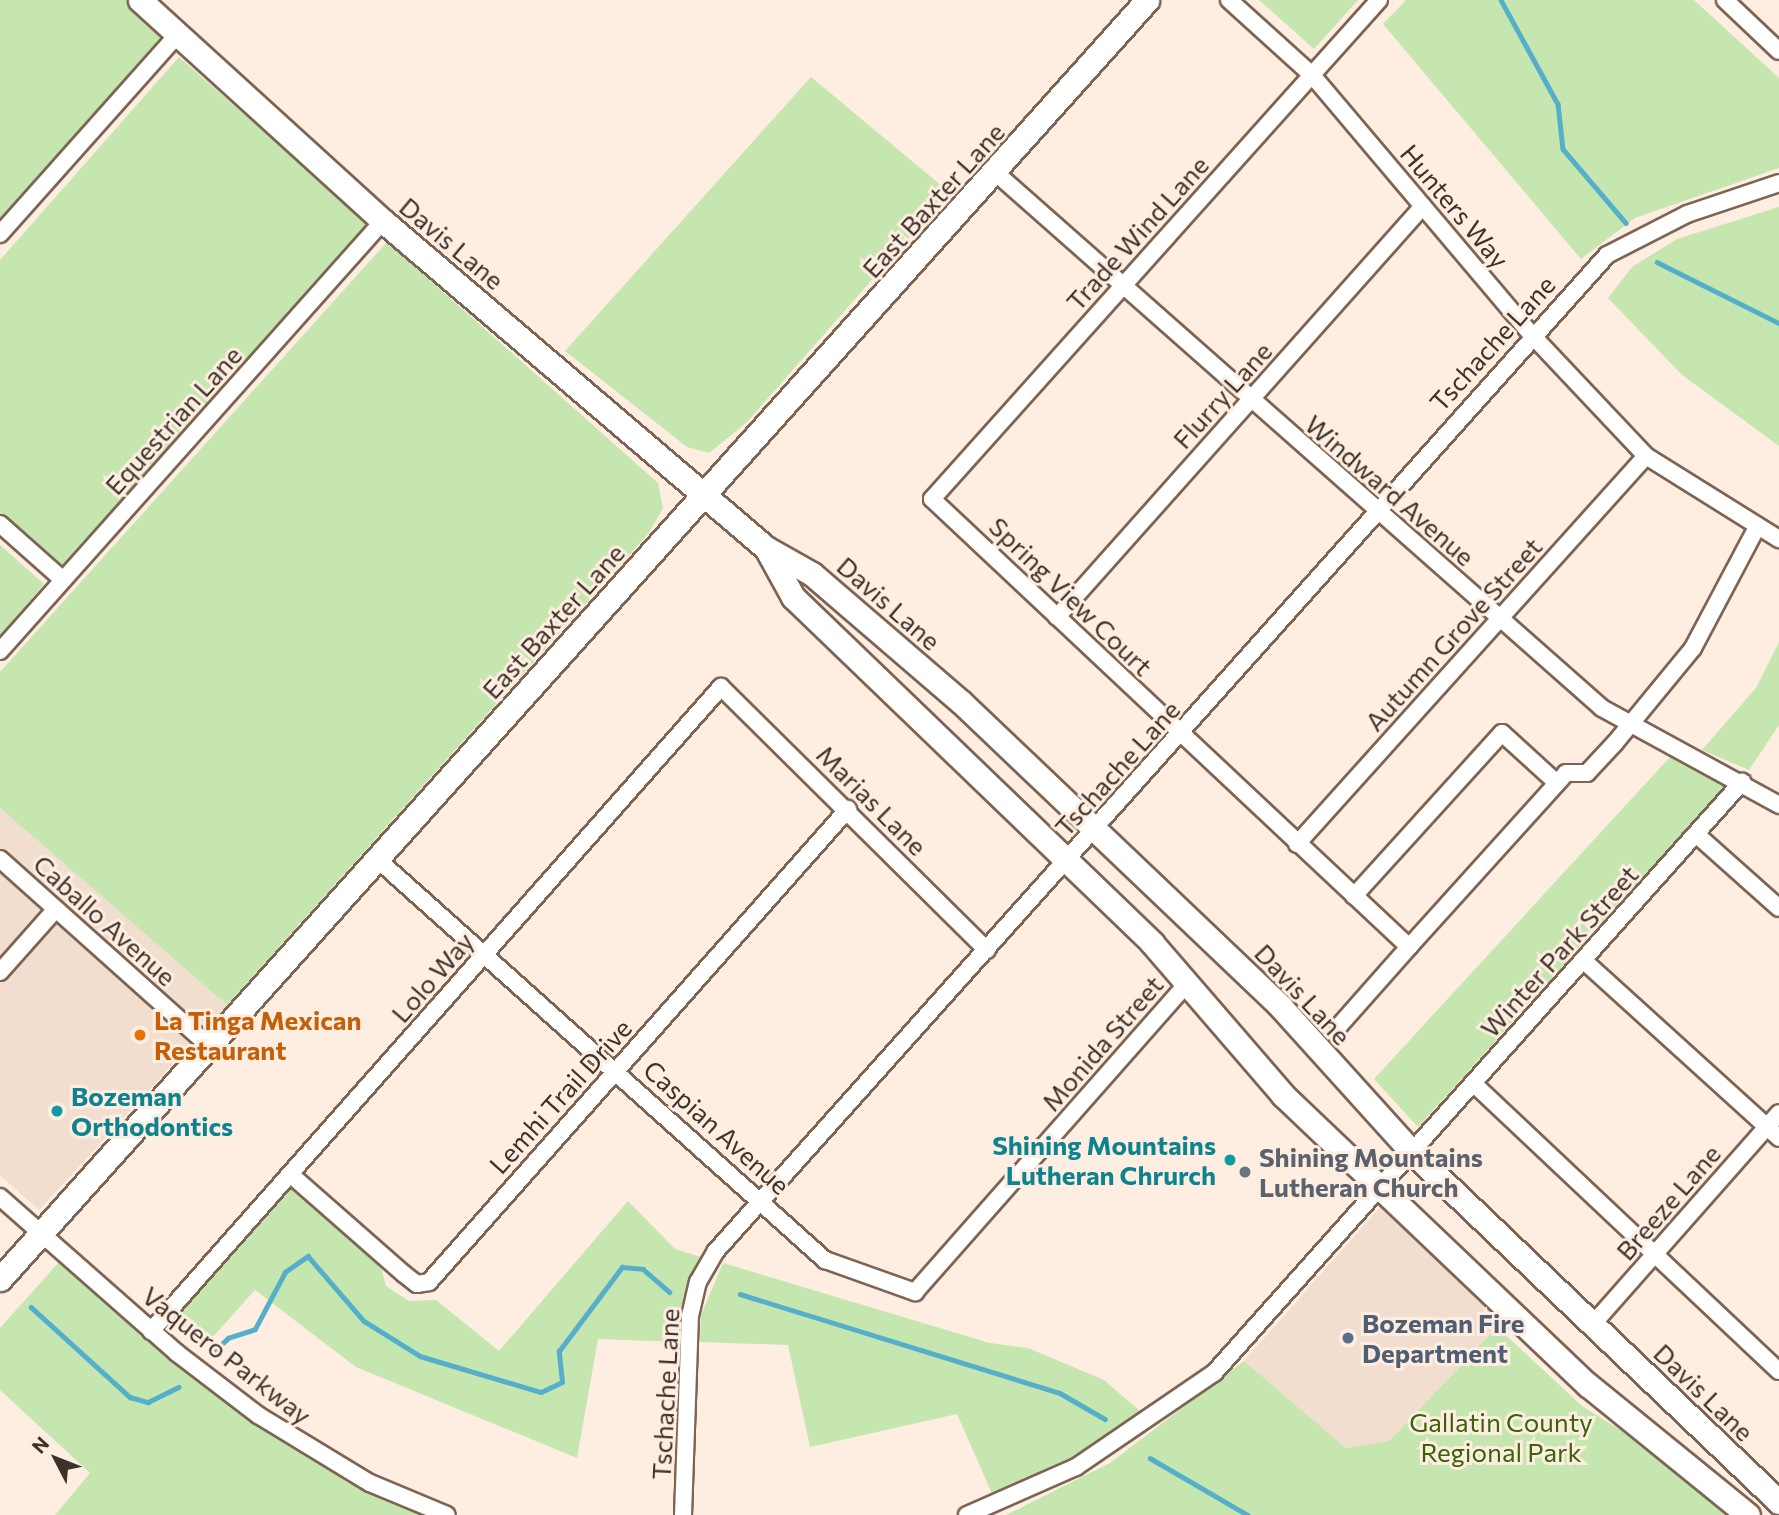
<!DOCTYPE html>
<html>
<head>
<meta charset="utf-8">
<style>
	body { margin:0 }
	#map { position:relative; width:1779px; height:1515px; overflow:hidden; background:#feede1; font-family:Commissioner,sans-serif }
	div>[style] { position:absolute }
	.built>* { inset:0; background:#f2decf }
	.green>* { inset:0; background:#c5e7af }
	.stream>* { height:4.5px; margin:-2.25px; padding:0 2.25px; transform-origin:2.25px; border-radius:2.25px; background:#55afcb }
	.roads { filter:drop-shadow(2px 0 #7d6453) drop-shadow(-2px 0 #7d6453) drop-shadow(0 2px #7d6453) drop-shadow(0 -2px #7d6453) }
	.street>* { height:16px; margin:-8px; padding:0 8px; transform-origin:8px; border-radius:8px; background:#fff }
	.secondary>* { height:23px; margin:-11.5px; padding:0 11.5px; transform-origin:11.5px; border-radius:11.5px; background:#fff }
	.dots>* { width:19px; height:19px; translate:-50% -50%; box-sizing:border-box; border:4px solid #feede1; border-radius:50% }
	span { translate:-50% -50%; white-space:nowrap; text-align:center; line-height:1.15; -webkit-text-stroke:6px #feede1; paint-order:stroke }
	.street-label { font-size:26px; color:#3d322a }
	.food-label { font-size:26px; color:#c56008; font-weight:700 }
	.left { translate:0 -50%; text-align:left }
	.culture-label { font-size:26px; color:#0d838f; font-weight:700 }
	.right { translate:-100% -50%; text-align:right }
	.worship-label { font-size:26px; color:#5b616d; font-weight:700 }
	.service-label { font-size:26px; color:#4e5e75; font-weight:700 }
	.park-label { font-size:26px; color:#386406 }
	.north { position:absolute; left:21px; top:1424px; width:70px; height:70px; -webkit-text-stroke:5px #feede1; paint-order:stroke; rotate:312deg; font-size:19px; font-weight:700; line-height:28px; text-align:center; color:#3d322a }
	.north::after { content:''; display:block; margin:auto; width:24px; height:32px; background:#3d322a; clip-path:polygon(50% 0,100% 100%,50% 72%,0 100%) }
</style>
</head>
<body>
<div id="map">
	<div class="built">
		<i style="clip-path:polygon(0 808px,227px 1005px,39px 1210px,0 1175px)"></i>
		<i style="clip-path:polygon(1383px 1204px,1504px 1319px,1389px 1441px,1346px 1448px,1244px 1361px)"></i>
	</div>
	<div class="green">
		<i style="clip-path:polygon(0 0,129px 0,168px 35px,0 223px)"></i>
		<i style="clip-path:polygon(1259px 0,1358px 0,1314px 49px)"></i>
		<i style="clip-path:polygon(1406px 0,1694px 0,1779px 78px,1779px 168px,1635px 218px,1581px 259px,1383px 24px)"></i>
		<i style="clip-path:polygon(179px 57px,369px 225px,63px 571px,0 515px,0 260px)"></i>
		<i style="clip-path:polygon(811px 77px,949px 192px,747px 422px,709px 453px,687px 447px,565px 351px)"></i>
		<i style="clip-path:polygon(1779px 207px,1779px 446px,1682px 375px,1608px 298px,1632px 267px,1677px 239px)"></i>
		<i style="clip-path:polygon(387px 242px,658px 483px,663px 508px,648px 534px,227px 1005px,0 808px,0 672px)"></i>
		<i style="clip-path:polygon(0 545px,44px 584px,0 636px)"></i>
		<i style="clip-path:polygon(1779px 642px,1779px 725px,1749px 770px,1702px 750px,1756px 688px)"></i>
		<i style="clip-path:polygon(1670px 757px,1724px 787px,1418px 1127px,1374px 1079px)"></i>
		<i style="clip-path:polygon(291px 1182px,380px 1263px,386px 1286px,409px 1301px,436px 1300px,499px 1351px,628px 1201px,675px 1249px,704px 1258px,681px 1306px,679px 1342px,598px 1339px,577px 1458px,356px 1367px,255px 1290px,203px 1348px,171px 1320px)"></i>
		<i style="clip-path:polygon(59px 1262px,209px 1389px,326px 1468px,422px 1515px,55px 1515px,90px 1473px,0 1390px,0 1328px)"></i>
		<i style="clip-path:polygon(723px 1263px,990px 1343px,1028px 1348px,1104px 1380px,1141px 1412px,1096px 1445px,993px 1496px,957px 1414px,810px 1447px,788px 1345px,700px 1342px,701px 1315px)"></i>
		<i style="clip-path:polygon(1497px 1327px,1582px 1406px,1673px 1463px,1729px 1515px,1006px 1515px,1110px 1463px,1244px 1361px,1346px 1448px,1389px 1441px)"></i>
	</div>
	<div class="stream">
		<i style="left:1501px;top:0;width:119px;rotate:61.3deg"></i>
		<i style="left:1558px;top:104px;width:45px;rotate:83.7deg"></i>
		<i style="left:1563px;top:149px;width:97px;rotate:49.6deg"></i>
		<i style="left:1657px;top:262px;width:136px;rotate:26.6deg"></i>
		<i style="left:740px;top:1294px;width:335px;rotate:17.2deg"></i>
		<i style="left:1060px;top:1393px;width:52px;rotate:30deg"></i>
		<i style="left:31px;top:1307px;width:134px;rotate:42.3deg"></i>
		<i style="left:130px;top:1397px;width:19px;rotate:16deg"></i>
		<i style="left:148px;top:1402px;width:34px;rotate:-26deg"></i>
		<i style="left:211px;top:1354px;width:23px;rotate:-43deg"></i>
		<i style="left:228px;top:1338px;width:28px;rotate:-18deg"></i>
		<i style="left:255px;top:1329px;width:64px;rotate:-62.2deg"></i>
		<i style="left:285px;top:1272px;width:28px;rotate:-35deg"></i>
		<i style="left:308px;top:1256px;width:86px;rotate:49.3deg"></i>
		<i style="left:364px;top:1321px;width:66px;rotate:32deg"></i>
		<i style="left:420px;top:1356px;width:126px;rotate:16.6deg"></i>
		<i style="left:541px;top:1392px;width:23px;rotate:-25deg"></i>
		<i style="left:562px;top:1382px;width:31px;rotate:-96deg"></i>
		<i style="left:559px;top:1351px;width:105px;rotate:-53.1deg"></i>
		<i style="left:622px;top:1267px;width:21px;rotate:5deg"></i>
		<i style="left:643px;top:1269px;width:35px;rotate:41deg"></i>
		<i style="left:1150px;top:1458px;width:113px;rotate:30.2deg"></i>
	</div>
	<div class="roads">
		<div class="street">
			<i style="left:1229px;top:0;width:112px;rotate:42.1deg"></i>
			<i style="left:1312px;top:75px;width:339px;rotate:49.8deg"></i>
			<i style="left:1531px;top:334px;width:168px;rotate:46.7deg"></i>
			<i style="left:1646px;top:456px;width:157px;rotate:32deg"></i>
			<i style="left:1379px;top:0;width:670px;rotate:131.85deg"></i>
			<i style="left:932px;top:499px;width:654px;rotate:43.2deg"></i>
			<i style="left:1409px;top:947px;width:234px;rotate:-47.9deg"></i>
			<i style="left:1566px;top:773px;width:21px"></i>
			<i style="left:1587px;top:773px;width:41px;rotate:-47deg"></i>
			<i style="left:1615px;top:743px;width:123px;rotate:-50.6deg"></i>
			<i style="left:1693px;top:648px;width:135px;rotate:-62.1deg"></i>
			<i style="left:1725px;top:0;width:74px;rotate:43.4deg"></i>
			<i style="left:996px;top:173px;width:808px;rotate:41.44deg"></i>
			<i style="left:1602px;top:708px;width:202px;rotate:28.7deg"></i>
			<i style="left:0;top:234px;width:268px;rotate:-48.3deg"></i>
			<i style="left:0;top:524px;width:84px;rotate:41.6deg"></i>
			<i style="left:1057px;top:617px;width:550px;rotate:-48.31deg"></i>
			<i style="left:0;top:651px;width:576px;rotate:-48.31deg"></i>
			<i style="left:1696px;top:834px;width:111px;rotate:41.7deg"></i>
			<i style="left:1297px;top:844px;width:522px;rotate:-48.03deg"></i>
			<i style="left:376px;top:858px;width:603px;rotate:41.84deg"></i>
			<i style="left:825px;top:1260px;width:96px;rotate:19.6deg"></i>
			<i style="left:915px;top:1292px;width:411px;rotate:-48.6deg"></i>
			<i style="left:0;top:859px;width:279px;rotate:41.8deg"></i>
			<i style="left:1354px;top:896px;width:220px;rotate:-47.8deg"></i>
			<i style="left:1502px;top:733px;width:74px;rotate:42.3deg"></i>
			<i style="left:1583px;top:960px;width:265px;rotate:42.2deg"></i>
			<i style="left:0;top:972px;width:84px;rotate:-48.4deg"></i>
			<i style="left:1339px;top:1026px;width:106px;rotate:-48.5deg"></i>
			<i style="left:1473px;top:1083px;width:420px;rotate:43.3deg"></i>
			<i style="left:290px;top:1174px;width:152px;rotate:41.3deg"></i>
			<i style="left:404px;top:1274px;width:16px;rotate:38deg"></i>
			<i style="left:417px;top:1284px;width:12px;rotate:-9deg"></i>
			<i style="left:429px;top:1282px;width:632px;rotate:-48.46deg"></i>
			<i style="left:0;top:1197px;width:236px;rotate:41.4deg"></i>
			<i style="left:177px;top:1353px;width:102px;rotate:37.4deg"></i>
			<i style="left:258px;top:1415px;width:131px;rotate:31.3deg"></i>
			<i style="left:370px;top:1483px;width:83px;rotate:22.6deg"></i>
			<i style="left:1593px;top:1324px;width:281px;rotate:-48.6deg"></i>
			<i style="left:151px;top:1331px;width:860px;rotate:-48.49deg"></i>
			<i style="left:721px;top:687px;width:374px;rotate:44.7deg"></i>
			<i style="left:683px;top:1515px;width:199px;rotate:-88deg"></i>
			<i style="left:690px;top:1316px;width:35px;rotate:-77deg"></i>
			<i style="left:698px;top:1282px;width:36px;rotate:-60deg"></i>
			<i style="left:716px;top:1251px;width:1336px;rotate:-48.18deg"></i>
			<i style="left:1607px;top:255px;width:90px;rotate:-27.1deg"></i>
			<i style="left:1687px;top:214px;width:97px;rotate:-18.6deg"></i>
			<i style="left:967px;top:1515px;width:119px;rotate:-23.8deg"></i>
			<i style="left:1076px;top:1467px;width:167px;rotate:-34.3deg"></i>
			<i style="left:1214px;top:1373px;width:793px;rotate:-48.22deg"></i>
		</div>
		<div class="secondary">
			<i style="left:140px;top:0;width:328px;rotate:42.3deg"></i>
			<i style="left:383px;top:221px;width:504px;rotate:40.49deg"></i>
			<i style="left:766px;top:548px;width:53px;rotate:29.5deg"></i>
			<i style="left:812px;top:574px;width:196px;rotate:40.7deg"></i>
			<i style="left:961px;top:702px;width:441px;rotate:43.6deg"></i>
			<i style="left:1280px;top:1006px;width:197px;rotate:47.9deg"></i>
			<i style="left:1412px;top:1152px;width:507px;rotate:43.64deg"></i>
			<i style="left:766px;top:548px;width:56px;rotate:61.1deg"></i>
			<i style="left:793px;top:597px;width:499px;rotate:43.9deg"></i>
			<i style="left:1152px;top:943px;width:201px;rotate:49.2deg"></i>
			<i style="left:1283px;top:1095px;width:421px;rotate:43.6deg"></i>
			<i style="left:1588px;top:1385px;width:206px;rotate:39.1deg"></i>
			<i style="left:0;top:1279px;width:1718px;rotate:-48.11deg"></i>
		</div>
	</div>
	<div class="dots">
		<i style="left:140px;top:1035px;background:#e8710a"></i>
		<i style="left:57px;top:1111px;background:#0f9aa8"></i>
		<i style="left:1230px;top:1160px;background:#0f9aa8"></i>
		<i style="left:1245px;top:1172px;background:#6b7280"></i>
		<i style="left:1348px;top:1338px;background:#5c6f8a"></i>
	</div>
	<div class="street-label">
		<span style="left:933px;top:200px;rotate:-48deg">East Baxter Lane</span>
		<span style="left:1455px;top:206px;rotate:50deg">Hunters Way</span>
		<span style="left:1137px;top:233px;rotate:-48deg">Trade Wind Lane</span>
		<span style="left:452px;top:243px;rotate:40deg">Davis Lane</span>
		<span style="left:1492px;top:343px;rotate:-48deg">Tschache Lane</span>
		<span style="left:1222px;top:395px;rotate:-48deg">Flurry Lane</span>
		<span style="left:173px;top:420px;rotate:-48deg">Equestrian Lane</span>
		<span style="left:1390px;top:490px;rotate:41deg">Windward Avenue</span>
		<span style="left:1071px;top:596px;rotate:44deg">Spring View Court</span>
		<span style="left:889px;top:603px;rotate:41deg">Davis Lane</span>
		<span style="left:553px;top:621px;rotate:-48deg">East Baxter Lane</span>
		<span style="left:1453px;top:634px;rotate:-48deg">Autumn Grove Street</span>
		<span style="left:1117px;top:768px;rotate:-48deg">Tschache Lane</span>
		<span style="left:872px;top:800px;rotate:45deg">Marias Lane</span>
		<span style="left:105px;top:920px;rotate:42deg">Caballo Avenue</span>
		<span style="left:1559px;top:951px;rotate:-48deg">Winter Park Street</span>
		<span style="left:432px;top:977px;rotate:-49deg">Lolo Way</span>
		<span style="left:1303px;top:994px;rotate:47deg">Davis Lane</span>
		<span style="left:1102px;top:1043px;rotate:-49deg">Monida Street</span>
		<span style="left:560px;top:1096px;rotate:-48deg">Lemhi Trail Drive</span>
		<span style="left:717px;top:1127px;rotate:42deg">Caspian Avenue</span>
		<span style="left:1668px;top:1202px;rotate:-49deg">Breeze Lane</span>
		<span style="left:227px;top:1355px;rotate:38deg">Vaquero Parkway</span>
		<span style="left:1704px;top:1392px;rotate:44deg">Davis Lane</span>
		<span style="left:665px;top:1394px;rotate:-87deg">Tschache Lane</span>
	</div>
	<div class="food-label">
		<span class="left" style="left:154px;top:1035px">La Tinga Mexican<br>Restaurant</span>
	</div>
	<div class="culture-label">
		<span class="left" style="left:71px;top:1111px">Bozeman<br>Orthodontics</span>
		<span class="right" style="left:1216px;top:1160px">Shining Mountains<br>Lutheran Chrurch</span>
	</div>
	<div class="worship-label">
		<span class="left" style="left:1259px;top:1172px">Shining Mountains<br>Lutheran Church</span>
	</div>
	<div class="service-label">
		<span class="left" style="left:1362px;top:1338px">Bozeman Fire<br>Department</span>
	</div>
	<div class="park-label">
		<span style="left:1501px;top:1437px">Gallatin County<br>Regional Park</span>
	</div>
	<div class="north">N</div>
</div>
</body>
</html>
